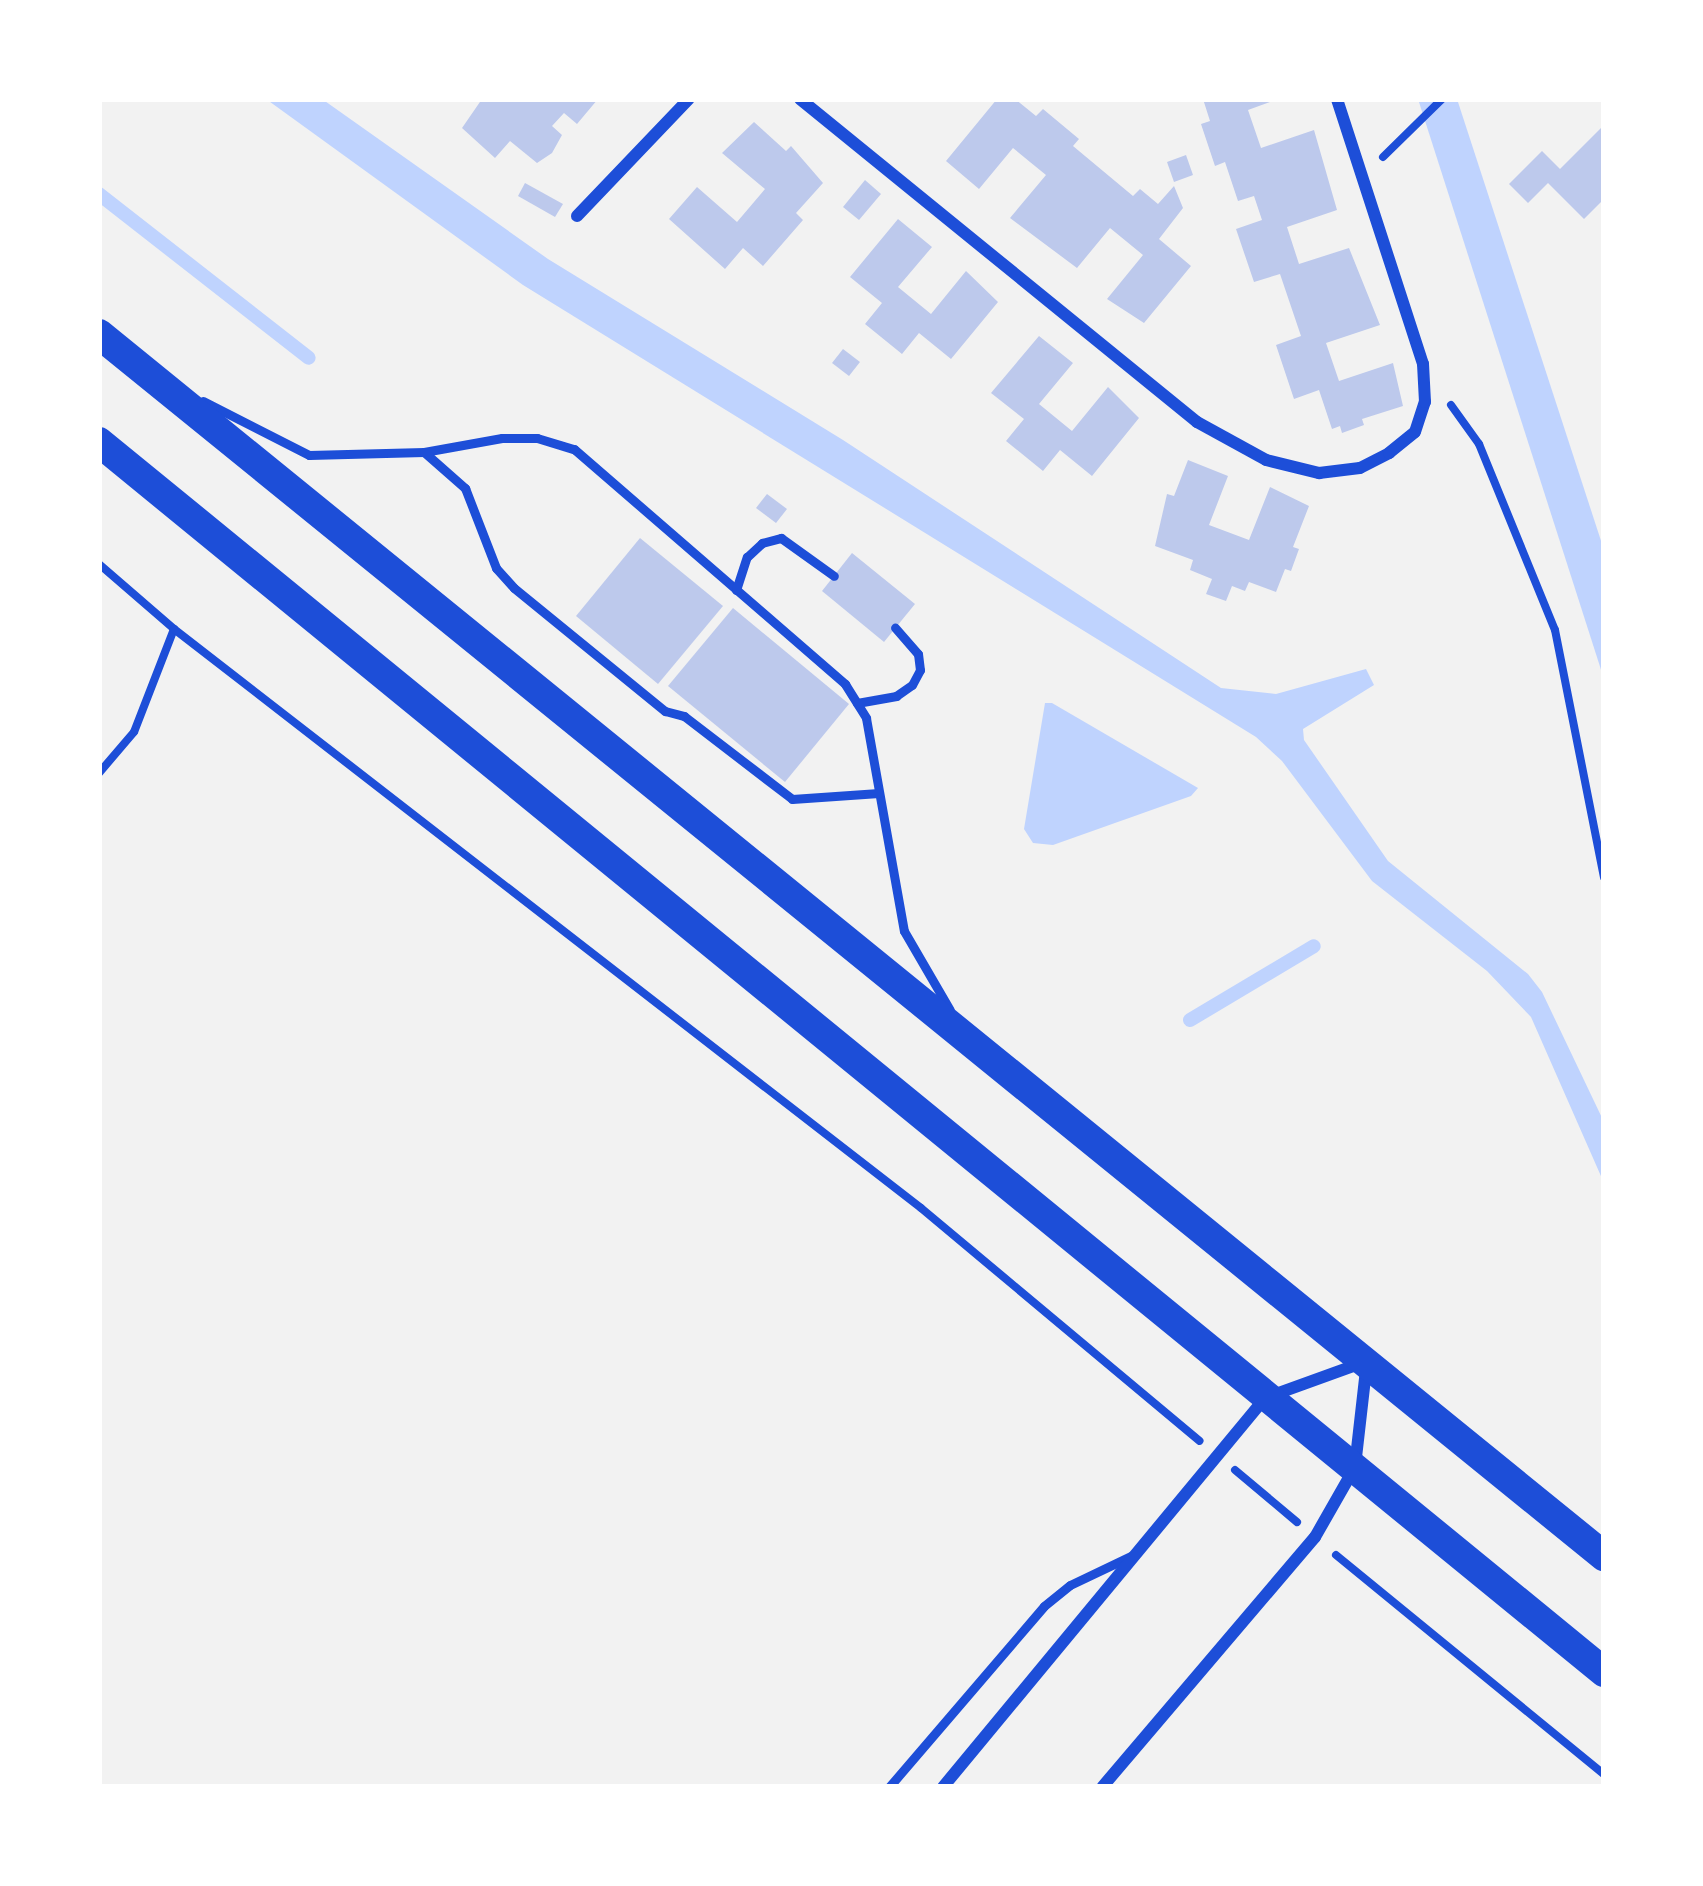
<!DOCTYPE html>
<html>
<head>
<meta charset="utf-8">
<style>
	body { margin:0 }
	#map { position:relative; width:1703px; height:1886px; overflow:hidden; background:#f2f2f2; font-family:"Asap Condensed",sans-serif }
	div>[style] { position:absolute }
	.water>* { inset:0; background:#bfd3fe }
	.stream>* { height:14px; margin:-7px; padding:0 7px; transform-origin:7px; border-radius:7px; background:#bfd3fe }
	.building>* { inset:0; background:#bdc9ec }
	.path>* { height:8px; margin:-4px; padding:0 4px; transform-origin:4px; border-radius:4px; background:#1d4ed8 }
	.service>* { height:9px; margin:-4.5px; padding:0 4.5px; transform-origin:4.5px; border-radius:4.5px; background:#1d4ed8 }
	.minor>* { height:12px; margin:-6px; padding:0 6px; transform-origin:6px; border-radius:6px; background:#1d4ed8 }
	.primary>* { height:30px; margin:-15px; padding:0 15px; transform-origin:15px; border-radius:15px; background:#1d4ed8 }
	span { translate:-50% -50%; white-space:nowrap; text-align:center; line-height:1.15; -webkit-text-stroke:9px #fff; paint-order:stroke }
	.frame { position:absolute; inset:0; border:102px solid #fff; pointer-events:none }
</style>
</head>
<body>
<div id="map">
	<div class="water">
		<i style="clip-path:polygon(266px 99px,322px 99px,548px 259px,843px 440px,1221px 688px,1276px 694px,1366px 669px,1374px 685px,1303px 729px,1304px 740px,1388px 861px,1528px 974px,1542px 992px,1604px 1122px,1604px 1183px,1531px 1017px,1487px 971px,1372px 881px,1282px 761px,1256px 737px,523px 285px)"></i>
		<i style="clip-path:polygon(1418px 99px,1457px 99px,1604px 550px,1604px 679px)"></i>
		<i style="clip-path:polygon(1045px 703px,1052px 703px,1198px 788px,1191px 796px,1053px 845px,1033px 843px,1024px 829px)"></i>
	</div>
	<div class="stream">
		<i style="left:99px;top:194px;width:266px;rotate:38deg"></i>
		<i style="left:1190px;top:1020px;width:144px;rotate:-30.8deg"></i>
	</div>
	<div class="building">
		<i style="clip-path:polygon(482px 99px,523px 101px,598px 99px,577px 124px,564px 113px,552px 126px,562px 135px,552px 153px,537px 163px,510px 141px,495px 158px,462px 128px)"></i>
		<i style="clip-path:polygon(997px 99px,1015px 99px,1036px 116px,1043px 109px,1079px 139px,1073px 146px,1133px 196px,1140px 189px,1158px 204px,1174px 186px,1183px 208px,1159px 239px,1191px 266px,1144px 323px,1107px 299px,1143px 255px,1110px 228px,1077px 268px,1010px 218px,1046px 175px,1030px 162px,1013px 148px,979px 189px,946px 161px)"></i>
		<i style="clip-path:polygon(1203px 99px,1278px 99px,1248px 110px,1261px 148px,1314px 130px,1337px 210px,1287px 227px,1299px 264px,1349px 248px,1380px 325px,1326px 343px,1339px 381px,1393px 363px,1403px 406px,1362px 419px,1364px 425px,1342px 433px,1340px 426px,1332px 429px,1319px 390px,1294px 399px,1276px 345px,1301px 336px,1280px 274px,1254px 282px,1236px 229px,1262px 220px,1254px 196px,1238px 201px,1225px 162px,1215px 166px,1201px 124px,1210px 121px)"></i>
		<i style="clip-path:polygon(754px 122px,786px 151px,791px 146px,823px 183px,796px 213px,803px 220px,763px 266px,743px 248px,725px 269px,669px 219px,697px 187px,737px 222px,765px 189px,722px 153px)"></i>
		<i style="clip-path:polygon(1604px 125px,1604px 199px,1584px 219px,1548px 183px,1528px 203px,1509px 184px,1542px 151px,1560px 169px)"></i>
		<i style="clip-path:polygon(1186px 155px,1193px 175px,1174px 182px,1167px 162px)"></i>
		<i style="clip-path:polygon(865px 180px,881px 194px,859px 220px,843px 207px)"></i>
		<i style="clip-path:polygon(525px 183px,563px 204px,555px 217px,518px 196px)"></i>
		<i style="clip-path:polygon(898px 219px,932px 247px,898px 287px,931px 314px,966px 271px,998px 302px,951px 359px,919px 333px,902px 354px,865px 324px,882px 303px,850px 277px)"></i>
		<i style="clip-path:polygon(1039px 336px,1073px 363px,1039px 404px,1072px 431px,1108px 387px,1139px 418px,1092px 476px,1060px 450px,1043px 471px,1006px 441px,1024px 419px,991px 393px)"></i>
		<i style="clip-path:polygon(843px 349px,860px 362px,849px 376px,832px 363px)"></i>
		<i style="clip-path:polygon(1188px 460px,1228px 476px,1209px 525px,1249px 540px,1270px 487px,1309px 506px,1293px 547px,1299px 549px,1291px 571px,1285px 569px,1276px 592px,1249px 582px,1245px 591px,1232px 586px,1226px 601px,1206px 594px,1212px 579px,1190px 570px,1193px 560px,1155px 546px,1167px 494px,1174px 496px)"></i>
		<i style="clip-path:polygon(767px 494px,787px 509px,776px 523px,756px 508px)"></i>
		<i style="clip-path:polygon(640px 538px,723px 606px,658px 684px,576px 616px)"></i>
		<i style="clip-path:polygon(852px 553px,915px 604px,884px 642px,822px 591px)"></i>
		<i style="clip-path:polygon(733px 608px,849px 704px,785px 782px,668px 686px)"></i>
	</div>
	<div class="path">
		<i style="left:1383px;top:157px;width:83px;rotate:-44.5deg"></i>
		<i style="left:1451px;top:405px;width:48px;rotate:54.3deg"></i>
		<i style="left:1479px;top:444px;width:201px;rotate:67.8deg"></i>
		<i style="left:1555px;top:630px;width:252px;rotate:78.8deg"></i>
		<i style="left:99px;top:564px;width:99px;rotate:40.9deg"></i>
		<i style="left:174px;top:629px;width:110px;rotate:111.2deg"></i>
		<i style="left:134px;top:732px;width:54px;rotate:130.5deg"></i>
		<i style="left:174px;top:629px;width:945px;rotate:37.78deg"></i>
		<i style="left:921px;top:1208px;width:363px;rotate:39.9deg"></i>
		<i style="left:1235px;top:1470px;width:81px;rotate:40deg"></i>
		<i style="left:1336px;top:1555px;width:346px;rotate:39.3deg"></i>
	</div>
	<div class="service">
		<i style="left:203px;top:401px;width:119px;rotate:27deg"></i>
		<i style="left:309px;top:455px;width:115px;rotate:-1.5deg"></i>
		<i style="left:424px;top:452px;width:79px;rotate:-10.2deg"></i>
		<i style="left:502px;top:438px;width:35px"></i>
		<i style="left:537px;top:438px;width:39px;rotate:17deg"></i>
		<i style="left:574px;top:449px;width:359px;rotate:40.9deg"></i>
		<i style="left:845px;top:684px;width:40px;rotate:58deg"></i>
		<i style="left:866px;top:718px;width:216px;rotate:79.9deg"></i>
		<i style="left:904px;top:931px;width:91px;rotate:59.8deg"></i>
		<i style="left:424px;top:452px;width:55px;rotate:41.3deg"></i>
		<i style="left:465px;top:488px;width:86px;rotate:68.8deg"></i>
		<i style="left:496px;top:568px;width:27px;rotate:48deg"></i>
		<i style="left:514px;top:588px;width:195px;rotate:39.2deg"></i>
		<i style="left:665px;top:711px;width:20px;rotate:15deg"></i>
		<i style="left:684px;top:716px;width:136px;rotate:37.5deg"></i>
		<i style="left:792px;top:799px;width:87px;rotate:-3.9deg"></i>
		<i style="left:736px;top:590px;width:35px;rotate:-72deg"></i>
		<i style="left:747px;top:557px;width:21px;rotate:-43deg"></i>
		<i style="left:762px;top:543px;width:20px;rotate:-15deg"></i>
		<i style="left:781px;top:538px;width:65px;rotate:35.6deg"></i>
		<i style="left:857px;top:703px;width:40px;rotate:-10deg"></i>
		<i style="left:896px;top:696px;width:19px;rotate:-35deg"></i>
		<i style="left:912px;top:685px;width:17px;rotate:-62deg"></i>
		<i style="left:920px;top:670px;width:16px;rotate:-97deg"></i>
		<i style="left:918px;top:654px;width:35px;rotate:-131deg"></i>
		<i style="left:889px;top:1787px;width:238px;rotate:-49.4deg"></i>
		<i style="left:1044px;top:1606px;width:33px;rotate:-39deg"></i>
		<i style="left:1070px;top:1585px;width:70px;rotate:-25.5deg"></i>
	</div>
	<div class="minor">
		<i style="left:800px;top:99px;width:512px;rotate:39.13deg"></i>
		<i style="left:1197px;top:422px;width:79px;rotate:28.8deg"></i>
		<i style="left:1266px;top:460px;width:55px;rotate:13.8deg"></i>
		<i style="left:1319px;top:473px;width:41px;rotate:-7deg"></i>
		<i style="left:1360px;top:468px;width:33px;rotate:-27deg"></i>
		<i style="left:1389px;top:453px;width:33px;rotate:-39deg"></i>
		<i style="left:1415px;top:432px;width:32px;rotate:-72deg"></i>
		<i style="left:1425px;top:402px;width:38px;rotate:-93deg"></i>
		<i style="left:1423px;top:364px;width:279px;rotate:-108deg"></i>
		<i style="left:577px;top:216px;width:162px;rotate:-46.3deg"></i>
		<i style="left:943px;top:1787px;width:505px;rotate:-50.38deg"></i>
		<i style="left:1265px;top:1398px;width:109px;rotate:-19.9deg"></i>
		<i style="left:1367px;top:1361px;width:107px;rotate:96.5deg"></i>
		<i style="left:1355px;top:1467px;width:81px;rotate:119.7deg"></i>
		<i style="left:1315px;top:1537px;width:328px;rotate:130.4deg"></i>
	</div>
	<div class="primary">
		<i style="left:99px;top:334px;width:1939px;rotate:39.08deg"></i>
		<i style="left:99px;top:442px;width:1944px;rotate:39.26deg"></i>
	</div>
	<div class="frame"></div>
</div>
</body>
</html>
